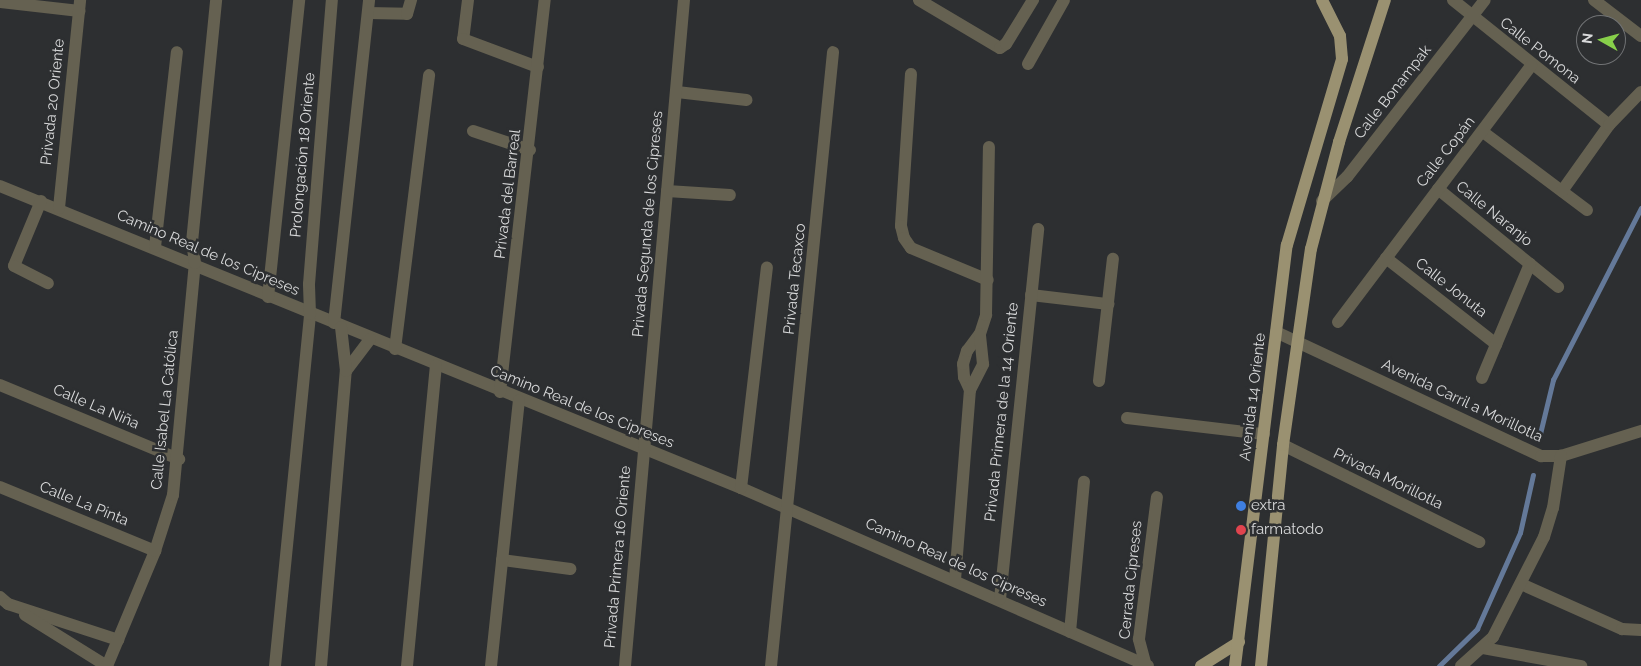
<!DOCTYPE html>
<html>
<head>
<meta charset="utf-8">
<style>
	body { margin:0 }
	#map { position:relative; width:1641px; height:666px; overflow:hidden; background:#2d2f31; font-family:Raleway,sans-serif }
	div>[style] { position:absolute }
	.stream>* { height:4.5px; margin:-2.25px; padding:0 2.25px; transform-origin:2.25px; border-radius:2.25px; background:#647999 }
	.minor>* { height:12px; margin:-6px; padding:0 6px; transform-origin:6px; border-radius:6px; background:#656151 }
	.major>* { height:12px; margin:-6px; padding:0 6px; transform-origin:6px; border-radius:6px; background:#9a9171 }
	.dots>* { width:14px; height:14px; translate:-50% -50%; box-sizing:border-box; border:2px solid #2d2f31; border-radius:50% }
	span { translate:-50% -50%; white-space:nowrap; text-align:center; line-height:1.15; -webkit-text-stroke:5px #2d2f31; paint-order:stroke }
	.street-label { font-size:15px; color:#d8d9da }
	.poi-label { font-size:15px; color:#d8d9da }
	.left { translate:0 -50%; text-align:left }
	.north { position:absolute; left:1576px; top:15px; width:50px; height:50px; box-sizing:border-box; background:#2d2f31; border:1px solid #717375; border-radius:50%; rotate:277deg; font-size:14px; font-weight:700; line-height:20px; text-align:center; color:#d8d9da }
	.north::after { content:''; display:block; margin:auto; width:18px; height:22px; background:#87cf4a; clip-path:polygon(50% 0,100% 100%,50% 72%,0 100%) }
</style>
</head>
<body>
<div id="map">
	<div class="stream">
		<i style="left:1539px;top:438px;width:60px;rotate:-76.4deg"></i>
		<i style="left:1553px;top:380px;width:193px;rotate:-62.9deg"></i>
		<i style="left:1439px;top:666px;width:53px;rotate:-44.2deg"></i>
		<i style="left:1477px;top:629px;width:105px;rotate:-65.9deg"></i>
		<i style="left:1520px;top:533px;width:59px;rotate:-77.4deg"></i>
	</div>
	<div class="minor">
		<i style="left:468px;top:0;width:39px;rotate:97deg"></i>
		<i style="left:463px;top:39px;width:80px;rotate:20.5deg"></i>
		<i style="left:919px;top:0;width:94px;rotate:30.7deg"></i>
		<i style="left:1000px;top:48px;width:7px;rotate:-34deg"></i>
		<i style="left:1006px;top:44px;width:52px;rotate:-58.5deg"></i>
		<i style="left:1453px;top:0;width:200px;rotate:38.7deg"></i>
		<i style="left:1594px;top:0;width:59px;rotate:37.5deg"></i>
		<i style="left:0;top:2px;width:80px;rotate:6.5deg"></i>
		<i style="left:368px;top:13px;width:39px;rotate:1deg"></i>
		<i style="left:407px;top:14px;width:15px;rotate:-74deg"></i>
		<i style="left:1028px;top:64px;width:73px;rotate:-60.6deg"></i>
		<i style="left:911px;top:74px;width:152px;rotate:93.8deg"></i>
		<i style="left:901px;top:226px;width:12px;rotate:76deg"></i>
		<i style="left:904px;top:238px;width:12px;rotate:55deg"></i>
		<i style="left:911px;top:248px;width:83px;rotate:22.6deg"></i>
		<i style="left:677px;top:92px;width:70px;rotate:6.5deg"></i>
		<i style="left:473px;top:131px;width:60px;rotate:18.4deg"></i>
		<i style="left:1483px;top:132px;width:130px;rotate:36.9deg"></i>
		<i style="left:0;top:186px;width:800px;rotate:22.17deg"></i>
		<i style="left:741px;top:488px;width:444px;rotate:23.6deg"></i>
		<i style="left:1438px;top:189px;width:155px;rotate:39.2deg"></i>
		<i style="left:667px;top:191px;width:63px;rotate:3.6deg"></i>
		<i style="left:1562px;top:191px;width:81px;rotate:-54.5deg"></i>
		<i style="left:1609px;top:125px;width:46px;rotate:-45.9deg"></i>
		<i style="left:41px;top:201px;width:70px;rotate:112.6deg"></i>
		<i style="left:14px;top:266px;width:38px;rotate:27deg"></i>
		<i style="left:1322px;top:201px;width:35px;rotate:-44deg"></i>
		<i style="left:1347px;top:177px;width:224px;rotate:-52.1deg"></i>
		<i style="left:59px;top:208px;width:209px;rotate:-84.2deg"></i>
		<i style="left:155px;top:247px;width:196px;rotate:-83.6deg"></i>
		<i style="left:1386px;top:258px;width:140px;rotate:38deg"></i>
		<i style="left:1031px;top:295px;width:78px;rotate:6.7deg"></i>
		<i style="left:268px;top:297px;width:299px;rotate:-84deg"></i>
		<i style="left:1338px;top:322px;width:321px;rotate:-53deg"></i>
		<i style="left:334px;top:323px;width:325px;rotate:-83.8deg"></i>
		<i style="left:1276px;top:332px;width:293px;rotate:25.1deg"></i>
		<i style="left:1541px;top:456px;width:20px"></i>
		<i style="left:1561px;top:456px;width:84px;rotate:-17.4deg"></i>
		<i style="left:395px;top:349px;width:276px;rotate:-82.9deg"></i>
		<i style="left:346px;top:371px;width:40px;rotate:-53deg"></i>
		<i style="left:1482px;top:378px;width:124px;rotate:-67.2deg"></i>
		<i style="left:1099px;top:381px;width:123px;rotate:-83.5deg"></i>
		<i style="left:0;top:385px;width:194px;rotate:22.5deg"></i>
		<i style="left:970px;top:390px;width:14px;rotate:-115deg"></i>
		<i style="left:964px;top:377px;width:13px;rotate:-94deg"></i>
		<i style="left:963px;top:364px;width:14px;rotate:-73deg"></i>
		<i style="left:967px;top:351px;width:21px;rotate:-53deg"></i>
		<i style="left:980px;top:334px;width:20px;rotate:-72deg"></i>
		<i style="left:986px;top:315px;width:168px;rotate:-89deg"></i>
		<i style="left:500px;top:392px;width:395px;rotate:-83.5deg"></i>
		<i style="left:1127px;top:418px;width:138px;rotate:6.7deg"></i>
		<i style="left:1283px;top:445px;width:219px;rotate:26.3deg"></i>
		<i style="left:0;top:487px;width:168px;rotate:22.4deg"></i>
		<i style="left:741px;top:488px;width:222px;rotate:-83.3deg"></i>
		<i style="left:502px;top:560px;width:69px;rotate:7.5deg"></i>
		<i style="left:955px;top:580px;width:191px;rotate:-85.5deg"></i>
		<i style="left:970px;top:390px;width:29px;rotate:-63deg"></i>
		<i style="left:983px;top:364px;width:30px;rotate:-96deg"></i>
		<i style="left:1521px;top:584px;width:111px;rotate:24deg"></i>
		<i style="left:1622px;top:629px;width:19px;rotate:3deg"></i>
		<i style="left:0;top:597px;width:11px;rotate:41deg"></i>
		<i style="left:8px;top:604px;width:116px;rotate:18.1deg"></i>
		<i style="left:1000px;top:599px;width:372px;rotate:-84.1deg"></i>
		<i style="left:25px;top:615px;width:97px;rotate:31.9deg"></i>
		<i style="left:1070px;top:632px;width:151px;rotate:-84.7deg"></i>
		<i style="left:1483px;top:648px;width:100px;rotate:10.4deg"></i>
		<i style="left:107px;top:666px;width:125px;rotate:-67.3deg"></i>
		<i style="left:155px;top:551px;width:59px;rotate:-72.2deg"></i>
		<i style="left:173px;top:495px;width:233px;rotate:-84.6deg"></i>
		<i style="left:195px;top:263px;width:21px;rotate:-98deg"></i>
		<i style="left:192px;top:242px;width:243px;rotate:-84.3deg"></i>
		<i style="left:275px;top:666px;width:354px;rotate:-84.3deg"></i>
		<i style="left:310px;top:314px;width:30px;rotate:-92deg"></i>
		<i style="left:309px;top:284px;width:285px;rotate:-85.4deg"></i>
		<i style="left:321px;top:666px;width:296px;rotate:-85.2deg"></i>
		<i style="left:346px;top:371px;width:44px;rotate:-96.5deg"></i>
		<i style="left:407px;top:666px;width:302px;rotate:-84.5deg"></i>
		<i style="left:491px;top:666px;width:267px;rotate:-84deg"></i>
		<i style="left:625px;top:666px;width:669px;rotate:-84.94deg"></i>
		<i style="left:771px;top:666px;width:617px;rotate:-84.23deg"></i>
		<i style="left:1146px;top:666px;width:28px;rotate:-105deg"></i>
		<i style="left:1139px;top:639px;width:143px;rotate:-82.8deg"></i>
		<i style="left:1461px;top:666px;width:43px;rotate:-42.2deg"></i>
		<i style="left:1493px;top:637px;width:112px;rotate:-63deg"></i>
		<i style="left:1544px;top:537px;width:30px;rotate:-73deg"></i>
		<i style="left:1553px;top:508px;width:53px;rotate:-81.3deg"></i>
	</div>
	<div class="major">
		<i style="left:1201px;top:666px;width:45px;rotate:-32.3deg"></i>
		<i style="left:1235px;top:666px;width:424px;rotate:-83deg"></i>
		<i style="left:1287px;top:245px;width:194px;rotate:-73.5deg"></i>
		<i style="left:1342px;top:59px;width:23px;rotate:-95deg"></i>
		<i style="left:1340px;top:36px;width:40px;rotate:-116.6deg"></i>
		<i style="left:1261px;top:666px;width:222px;rotate:-84.3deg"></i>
		<i style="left:1283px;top:445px;width:198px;rotate:-81.9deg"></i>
		<i style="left:1311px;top:249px;width:111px;rotate:-75.3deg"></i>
		<i style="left:1339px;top:142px;width:149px;rotate:-72.1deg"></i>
	</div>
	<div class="dots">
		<i style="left:1241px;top:506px;background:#3f7fe0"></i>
		<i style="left:1241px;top:530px;background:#e0444e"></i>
	</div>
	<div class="street-label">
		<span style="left:1540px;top:51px;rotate:38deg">Calle Pomona</span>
		<span style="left:1393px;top:92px;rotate:-52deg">Calle Bonampak</span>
		<span style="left:53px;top:102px;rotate:-84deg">Privada 20 Oriente</span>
		<span style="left:1446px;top:152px;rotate:-52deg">Calle Copán</span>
		<span style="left:303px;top:155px;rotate:-85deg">Prolongación 18 Oriente</span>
		<span style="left:508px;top:194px;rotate:-83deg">Privada del Barreal</span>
		<span style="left:1494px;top:214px;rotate:39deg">Calle Naranjo</span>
		<span style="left:648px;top:224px;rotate:-85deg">Privada Segunda de los Cipreses</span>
		<span style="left:208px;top:253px;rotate:23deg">Camino Real de los Cipreses</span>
		<span style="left:795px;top:279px;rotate:-84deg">Privada Tecaxco</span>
		<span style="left:1451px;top:288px;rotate:38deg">Calle Jonuta</span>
		<span style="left:1253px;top:397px;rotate:-83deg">Avenida 14 Oriente</span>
		<span style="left:1462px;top:401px;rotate:25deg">Avenida Carril a Morillotla</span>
		<span style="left:96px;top:407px;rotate:23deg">Calle La Niña</span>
		<span style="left:582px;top:407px;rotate:22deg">Camino Real de los Cipreses</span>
		<span style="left:165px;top:410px;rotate:-84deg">Calle Isabel La Católica</span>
		<span style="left:1002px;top:412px;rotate:-84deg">Privada Primera de la 14 Oriente</span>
		<span style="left:1388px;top:479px;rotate:26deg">Privada Morillotla</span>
		<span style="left:84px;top:504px;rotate:22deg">Calle La Pinta</span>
		<span style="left:618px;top:557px;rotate:-85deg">Privada Primera 16 Oriente</span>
		<span style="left:956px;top:563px;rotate:24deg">Camino Real de los Cipreses</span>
		<span style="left:1131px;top:580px;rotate:-84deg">Cerrada Cipreses</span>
	</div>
	<div class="poi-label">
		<span class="left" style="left:1251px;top:506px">extra</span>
		<span class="left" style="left:1251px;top:530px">farmatodo</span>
	</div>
	<div class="north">N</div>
</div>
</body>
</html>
